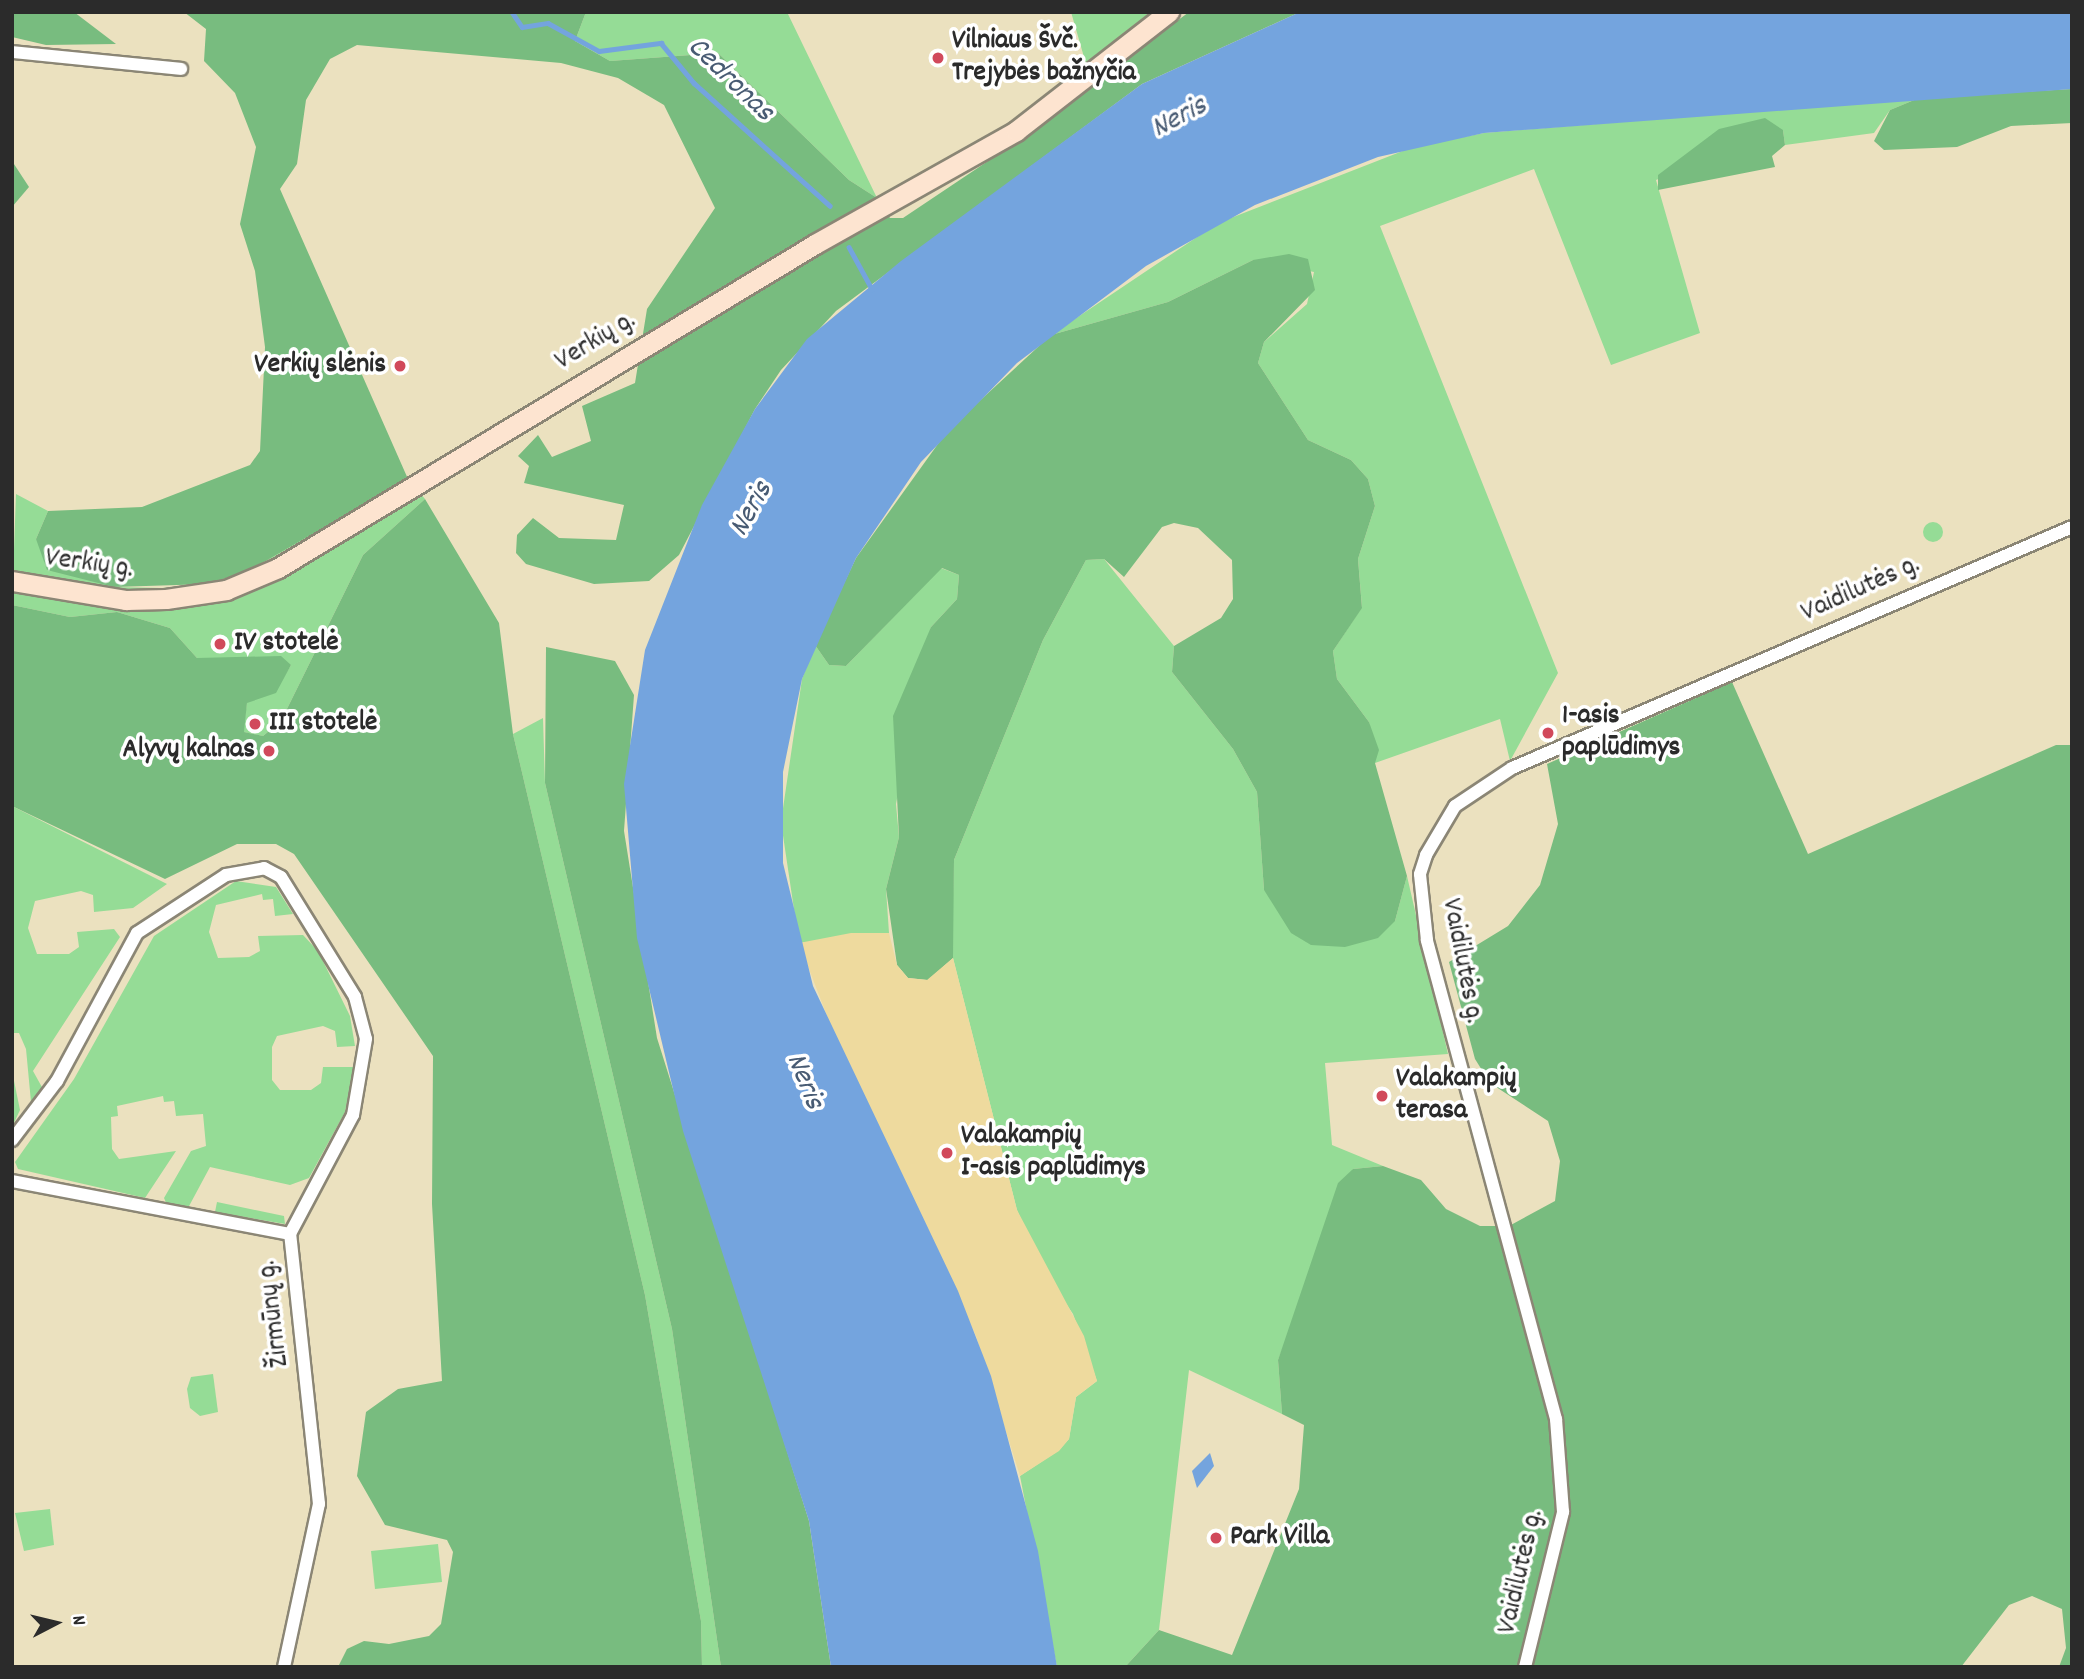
<!DOCTYPE html>
<html>
<head>
<meta charset="utf-8">
<style>
	body { margin:0 }
	#map { position:relative; width:2084px; height:1679px; overflow:hidden; background:#ebe1bf; font-family:Dekko,sans-serif }
	div>[style] { position:absolute }
	.green>* { inset:0; background:#95dc96 }
	.round { border-radius:50% }
	.forest>* { inset:0; background:#78bc7f }
	.sand>* { inset:0; background:#eeda9e }
	.water>* { inset:0; background:#74a4de }
	.stream>* { height:4.5px; margin:-2.25px; padding:0 2.25px; transform-origin:2.25px; border-radius:2.25px; background:#74a4de }
	.roads { filter:drop-shadow(2px 0 #8b8675) drop-shadow(-2px 0 #8b8675) drop-shadow(0 2px #8b8675) drop-shadow(0 -2px #8b8675) }
	.minor>* { height:12px; margin:-6px; padding:0 6px; transform-origin:6px; border-radius:6px; background:#fff }
	.secondary>* { height:19px; margin:-9.5px; padding:0 9.5px; transform-origin:9.5px; border-radius:9.5px; background:#fde4d0 }
	.dots>* { width:19px; height:19px; translate:-50% -50%; box-sizing:border-box; border:4px solid #fff; border-radius:50% }
	span { translate:-50% -50%; white-space:nowrap; text-align:center; line-height:1.15; -webkit-text-stroke:7px #fff; paint-order:stroke }
	.poi-label { font-size:28px; color:#2b2b2b; font-weight:700 }
	.left { translate:0 -50%; text-align:left }
	.right { translate:-100% -50%; text-align:right }
	.street-label { font-size:28px; color:#2b2b2b }
	.water-label { font-size:30px; color:#485b73; font-style:italic }
	.frame { position:absolute; inset:0; border:14px solid #2b2b2b; pointer-events:none }
	.north { position:absolute; left:21px; top:1588px; width:70px; height:70px; -webkit-text-stroke:5px #fff; paint-order:stroke; rotate:83deg; font-size:19px; font-weight:700; line-height:28px; text-align:center; color:#2b2b2b }
	.north::after { content:''; display:block; margin:auto; width:24px; height:32px; background:#2b2b2b; clip-path:polygon(50% 0,100% 100%,50% 72%,0 100%) }
</style>
</head>
<body>
<div id="map">
	<div class="green">
		<i style="clip-path:polygon(586px 12px,787px 12px,877px 198px,849px 180px,718px 53px,610px 61px,575px 41px)"></i>
		<i style="clip-path:polygon(1071px 12px,1145px 14px,1158px 12px,1086px 64px)"></i>
		<i style="clip-path:polygon(1919px 98px,1890px 110px,1874px 133px,1785px 145px,1783px 130px,1656px 180px,1700px 333px,1611px 365px,1534px 169px,1380px 226px,1558px 673px,1510px 761px,1500px 719px,1375px 763px,1369px 722px,1337px 679px,1333px 651px,1362px 607px,1358px 559px,1375px 506px,1368px 479px,1351px 460px,1308px 440px,1258px 363px,1264px 342px,1307px 304px,1314px 272px,1253px 260px,1168px 302px,1051px 335px,1218px 223px,1413px 147px,1484px 133px)"></i>
		<i style="clip-path:polygon(408px 479px,425px 499px,363px 555px,281px 721px,263px 736px,243px 732px,247px 702px,283px 678px,291px 665px,197px 658px,170px 628px,117px 612px,70px 617px,12px 605px,16px 494px,48px 511px,36px 539px,114px 587px,162px 588px,209px 584px,252px 569px)"></i>
		<i class="round" style="left:1923px;top:522px;width:20px;height:20px"></i>
		<i style="clip-path:polygon(1104px 559px,1174px 646px,1172px 672px,1233px 749px,1257px 792px,1264px 890px,1395px 921px,1407px 876px,1448px 1054px,1325px 1063px,1332px 1145px,1383px 1166px,1353px 1169px,1278px 1360px,1282px 1414px,1189px 1370px,1159px 1630px,1125px 1667px,1057px 1667px,1020px 1476px,1059px 1450px,1069px 1439px,1076px 1397px,1097px 1381px,1073px 1314px,1043px 1269px,1017px 1210px,953px 958px,953px 895px,954px 860px,1043px 640px,1086px 560px)"></i>
		<i style="clip-path:polygon(941px 568px,959px 575px,957px 599px,931px 627px,896px 804px,899px 837px,886px 889px,889px 933px,799px 943px,781px 822px,802px 679px,815px 645px,829px 665px,846px 666px)"></i>
		<i style="clip-path:polygon(543px 718px,545px 783px,672px 1329px,721px 1667px,702px 1667px,701px 1621px,645px 1295px,513px 734px)"></i>
		<i style="clip-path:polygon(12px 806px,167px 884px,133px 908px,94px 912px,93px 895px,81px 891px,35px 901px,28px 928px,37px 954px,69px 954px,79px 947px,77px 932px,114px 929px,120px 937px,33px 1071px,43px 1089px,31px 1102px,26px 1049px,19px 1033px,12px 1033px)"></i>
		<i style="clip-path:polygon(236px 881px,276px 887px,293px 914px,275px 916px,273px 899px,263px 900px,262px 894px,216px 905px,209px 932px,218px 958px,249px 957px,260px 951px,258px 936px,303px 935px,318px 951px,350px 1016px,355px 1046px,337px 1047px,335px 1031px,323px 1026px,277px 1036px,272px 1047px,272px 1080px,280px 1090px,311px 1090px,321px 1083px,323px 1067px,354px 1067px,345px 1112px,309px 1178px,290px 1185px,210px 1167px,188px 1208px,167px 1205px,164px 1198px,191px 1151px,206px 1146px,203px 1114px,176px 1116px,174px 1101px,164px 1102px,163px 1096px,117px 1106px,118px 1116px,111px 1117px,112px 1149px,119px 1159px,176px 1151px,145px 1198px,18px 1169px,15px 1162px,74px 1079px,154px 936px)"></i>
		<i style="clip-path:polygon(12px 1071px,20px 1110px,12px 1127px)"></i>
		<i style="clip-path:polygon(217px 1202px,284px 1216px,285px 1224px,215px 1212px)"></i>
		<i style="clip-path:polygon(213px 1374px,218px 1412px,200px 1416px,190px 1408px,187px 1389px,191px 1377px)"></i>
		<i style="clip-path:polygon(50px 1509px,54px 1545px,24px 1551px,15px 1513px)"></i>
		<i style="clip-path:polygon(438px 1544px,442px 1582px,375px 1589px,371px 1551px)"></i>
	</div>
	<div class="forest">
		<i style="clip-path:polygon(12px 12px,74px 12px,116px 44px,46px 45px,12px 37px)"></i>
		<i style="clip-path:polygon(184px 12px,586px 12px,575px 41px,610px 61px,718px 53px,849px 180px,877px 198px,890px 218px,903px 218px,1012px 145px,1189px 12px,1300px 12px,1142px 84px,836px 311px,781px 370px,755px 409px,679px 555px,649px 581px,594px 584px,526px 564px,516px 553px,517px 535px,533px 518px,559px 538px,616px 540px,624px 505px,524px 483px,529px 466px,518px 456px,538px 435px,552px 457px,591px 441px,582px 406px,635px 383px,647px 309px,715px 208px,664px 105px,618px 78px,561px 63px,357px 45px,330px 59px,306px 100px,297px 164px,280px 189px,408px 479px,252px 569px,209px 584px,114px 587px,47px 570px,36px 539px,48px 511px,142px 507px,250px 465px,260px 451px,265px 347px,255px 271px,240px 224px,256px 147px,235px 93px,204px 61px,206px 29px)"></i>
		<i style="clip-path:polygon(2072px 89px,2072px 123px,2011px 126px,1957px 147px,1884px 150px,1874px 141px,1890px 110px,1919px 98px)"></i>
		<i style="clip-path:polygon(1765px 118px,1783px 130px,1785px 145px,1772px 156px,1775px 167px,1658px 190px,1658px 175px,1719px 129px)"></i>
		<i style="clip-path:polygon(12px 161px,29px 187px,12px 207px)"></i>
		<i style="clip-path:polygon(1289px 254px,1308px 259px,1315px 290px,1264px 342px,1258px 363px,1308px 440px,1351px 460px,1368px 479px,1375px 506px,1358px 559px,1362px 608px,1333px 651px,1337px 679px,1369px 722px,1379px 750px,1375px 763px,1407px 876px,1395px 921px,1378px 938px,1345px 947px,1311px 945px,1291px 933px,1264px 890px,1257px 792px,1233px 749px,1172px 672px,1174px 646px,1221px 618px,1233px 599px,1232px 560px,1198px 528px,1174px 523px,1162px 527px,1124px 577px,1104px 559px,1086px 560px,1043px 640px,954px 860px,953px 958px,928px 980px,908px 978px,897px 965px,886px 889px,899px 837px,893px 716px,931px 627px,957px 599px,959px 575px,942px 568px,846px 666px,829px 665px,815px 645px,856px 558px,948px 430px,1051px 335px,1168px 302px,1253px 260px)"></i>
		<i style="clip-path:polygon(425px 499px,499px 623px,513px 734px,645px 1295px,701px 1621px,702px 1667px,338px 1667px,347px 1649px,364px 1641px,389px 1644px,429px 1636px,441px 1624px,453px 1552px,447px 1540px,385px 1525px,357px 1476px,366px 1412px,398px 1389px,442px 1381px,432px 1204px,433px 1056px,294px 854px,276px 844px,237px 844px,165px 879px,12px 806px,12px 605px,70px 617px,117px 612px,170px 628px,197px 658px,281px 656px,291px 665px,276px 693px,247px 703px,244px 732px,263px 736px,281px 721px,363px 555px)"></i>
		<i style="clip-path:polygon(546px 647px,615px 661px,634px 695px,624px 831px,657px 1038px,809px 1521px,831px 1667px,721px 1667px,672px 1329px,545px 783px)"></i>
		<i style="clip-path:polygon(1732px 682px,1808px 854px,2056px 745px,2072px 745px,2072px 1667px,2059px 1667px,2066px 1648px,2062px 1609px,2032px 1596px,2009px 1605px,1961px 1667px,1125px 1667px,1159px 1630px,1232px 1655px,1299px 1489px,1304px 1425px,1282px 1414px,1278px 1360px,1338px 1183px,1353px 1169px,1383px 1166px,1421px 1180px,1446px 1209px,1480px 1226px,1509px 1226px,1555px 1201px,1560px 1161px,1548px 1121px,1490px 1083px,1475px 1059px,1449px 962px,1508px 926px,1540px 885px,1558px 824px,1547px 764px)"></i>
	</div>
	<div class="sand">
		<i style="clip-path:polygon(851px 933px,889px 933px,897px 965px,908px 978px,927px 980px,953px 958px,1017px 1210px,1084px 1336px,1097px 1381px,1076px 1397px,1069px 1439px,1059px 1451px,1020px 1476px,976px 1336px,837px 1042px,799px 943px)"></i>
	</div>
	<div class="water">
		<i style="clip-path:polygon(1300px 12px,2072px 12px,2072px 89px,1484px 133px,1378px 157px,1255px 205px,1146px 266px,1017px 363px,921px 462px,856px 558px,802px 679px,783px 772px,783px 863px,813px 986px,958px 1291px,991px 1376px,1038px 1551px,1057px 1667px,831px 1667px,809px 1521px,683px 1131px,637px 938px,624px 784px,645px 650px,702px 505px,755px 409px,807px 339px,901px 261px,1142px 84px)"></i>
		<i style="clip-path:polygon(1210px 1453px,1214px 1466px,1197px 1488px,1192px 1471px)"></i>
	</div>
	<div class="stream">
		<i style="left:512px;top:12px;width:18px;rotate:56deg"></i>
		<i style="left:522px;top:27px;width:26px;rotate:-9deg"></i>
		<i style="left:548px;top:23px;width:58px;rotate:28.8deg"></i>
		<i style="left:599px;top:51px;width:63px;rotate:-7.4deg"></i>
		<i style="left:661px;top:43px;width:52px;rotate:50.5deg"></i>
		<i style="left:694px;top:83px;width:183px;rotate:42.1deg"></i>
		<i style="left:849px;top:247px;width:48px;rotate:61.3deg"></i>
	</div>
	<div class="roads">
		<div class="minor">
			<i style="left:12px;top:52px;width:170px;rotate:5.7deg"></i>
			<i style="left:12px;top:1140px;width:74px;rotate:-52.7deg"></i>
			<i style="left:57px;top:1081px;width:168px;rotate:-61.6deg"></i>
			<i style="left:137px;top:933px;width:106px;rotate:-33.1deg"></i>
			<i style="left:226px;top:875px;width:39px;rotate:-10deg"></i>
			<i style="left:264px;top:868px;width:19px;rotate:28deg"></i>
			<i style="left:281px;top:877px;width:141px;rotate:58.3deg"></i>
			<i style="left:355px;top:997px;width:43px;rotate:75.3deg"></i>
			<i style="left:366px;top:1039px;width:77px;rotate:99.7deg"></i>
			<i style="left:353px;top:1115px;width:135px;rotate:117.9deg"></i>
			<i style="left:12px;top:1181px;width:283px;rotate:10.8deg"></i>
			<i style="left:284px;top:1667px;width:167px;rotate:-77.9deg"></i>
			<i style="left:319px;top:1504px;width:272px;rotate:-96.1deg"></i>
			<i style="left:1525px;top:1667px;width:160px;rotate:-76.2deg"></i>
			<i style="left:1563px;top:1512px;width:93px;rotate:-94.3deg"></i>
			<i style="left:1556px;top:1419px;width:496px;rotate:-105.1deg"></i>
			<i style="left:1427px;top:940px;width:66px;rotate:-96.1deg"></i>
			<i style="left:1420px;top:874px;width:20px;rotate:-72deg"></i>
			<i style="left:1426px;top:855px;width:57px;rotate:-59.4deg"></i>
			<i style="left:1455px;top:806px;width:69px;rotate:-33.7deg"></i>
			<i style="left:1512px;top:768px;width:610px;rotate:-23.28deg"></i>
		</div>
		<div class="secondary">
			<i style="left:12px;top:581px;width:116px;rotate:9.5deg"></i>
			<i style="left:126px;top:600px;width:40px;rotate:-1.4deg"></i>
			<i style="left:166px;top:599px;width:61px;rotate:-8.5deg"></i>
			<i style="left:226px;top:590px;width:56px;rotate:-22.9deg"></i>
			<i style="left:278px;top:568px;width:627px;rotate:-31.1deg"></i>
			<i style="left:815px;top:244px;width:231px;rotate:-29.3deg"></i>
			<i style="left:1016px;top:131px;width:194px;rotate:-37.9deg"></i>
		</div>
	</div>
	<div class="dots">
		<i style="left:938px;top:58px;background:#d1495b"></i>
		<i style="left:400px;top:366px;background:#d1495b"></i>
		<i style="left:220px;top:644px;background:#d1495b"></i>
		<i style="left:255px;top:724px;background:#d1495b"></i>
		<i style="left:1548px;top:733px;background:#d1495b"></i>
		<i style="left:269px;top:751px;background:#d1495b"></i>
		<i style="left:1382px;top:1096px;background:#d1495b"></i>
		<i style="left:947px;top:1153px;background:#d1495b"></i>
		<i style="left:1216px;top:1538px;background:#d1495b"></i>
	</div>
	<div class="poi-label">
		<span class="left" style="left:952px;top:58px">Vilniaus Švč.<br>Trejybės bažnyčia</span>
		<span class="right" style="left:386px;top:366px">Verkių slėnis</span>
		<span class="left" style="left:234px;top:644px">IV stotelė</span>
		<span class="left" style="left:1562px;top:733px">1-asis<br>paplūdimys</span>
		<span class="left" style="left:269px;top:724px">III stotelė</span>
		<span class="right" style="left:255px;top:751px">Alyvų kalnas</span>
		<span class="left" style="left:1396px;top:1096px">Valakampių<br>terasa</span>
		<span class="left" style="left:961px;top:1153px">Valakampių<br>I-asis paplūdimys</span>
		<span class="left" style="left:1230px;top:1538px">Park Villa</span>
	</div>
	<div class="street-label">
		<span style="left:596px;top:342px;rotate:-31deg">Verkių g.</span>
		<span style="left:89px;top:565px;rotate:8deg">Verkių g.</span>
		<span style="left:1861px;top:590px;rotate:-24deg">Vaidilutės g.</span>
		<span style="left:1461px;top:961px;rotate:79deg">Vaidilutės g.</span>
		<span style="left:275px;top:1314px;rotate:-97deg">Žirmūnų g.</span>
		<span style="left:1522px;top:1572px;rotate:-77deg">Vaidilutės g.</span>
	</div>
	<div class="water-label">
		<span style="left:729px;top:81px;rotate:44deg">Cedronas</span>
		<span style="left:1180px;top:119px;rotate:-28deg">Neris</span>
		<span style="left:753px;top:510px;rotate:-61deg">Neris</span>
		<span style="left:803px;top:1082px;rotate:68deg">Neris</span>
	</div>
	<div class="frame"></div>
	<div class="north">N</div>
</div>
</body>
</html>
